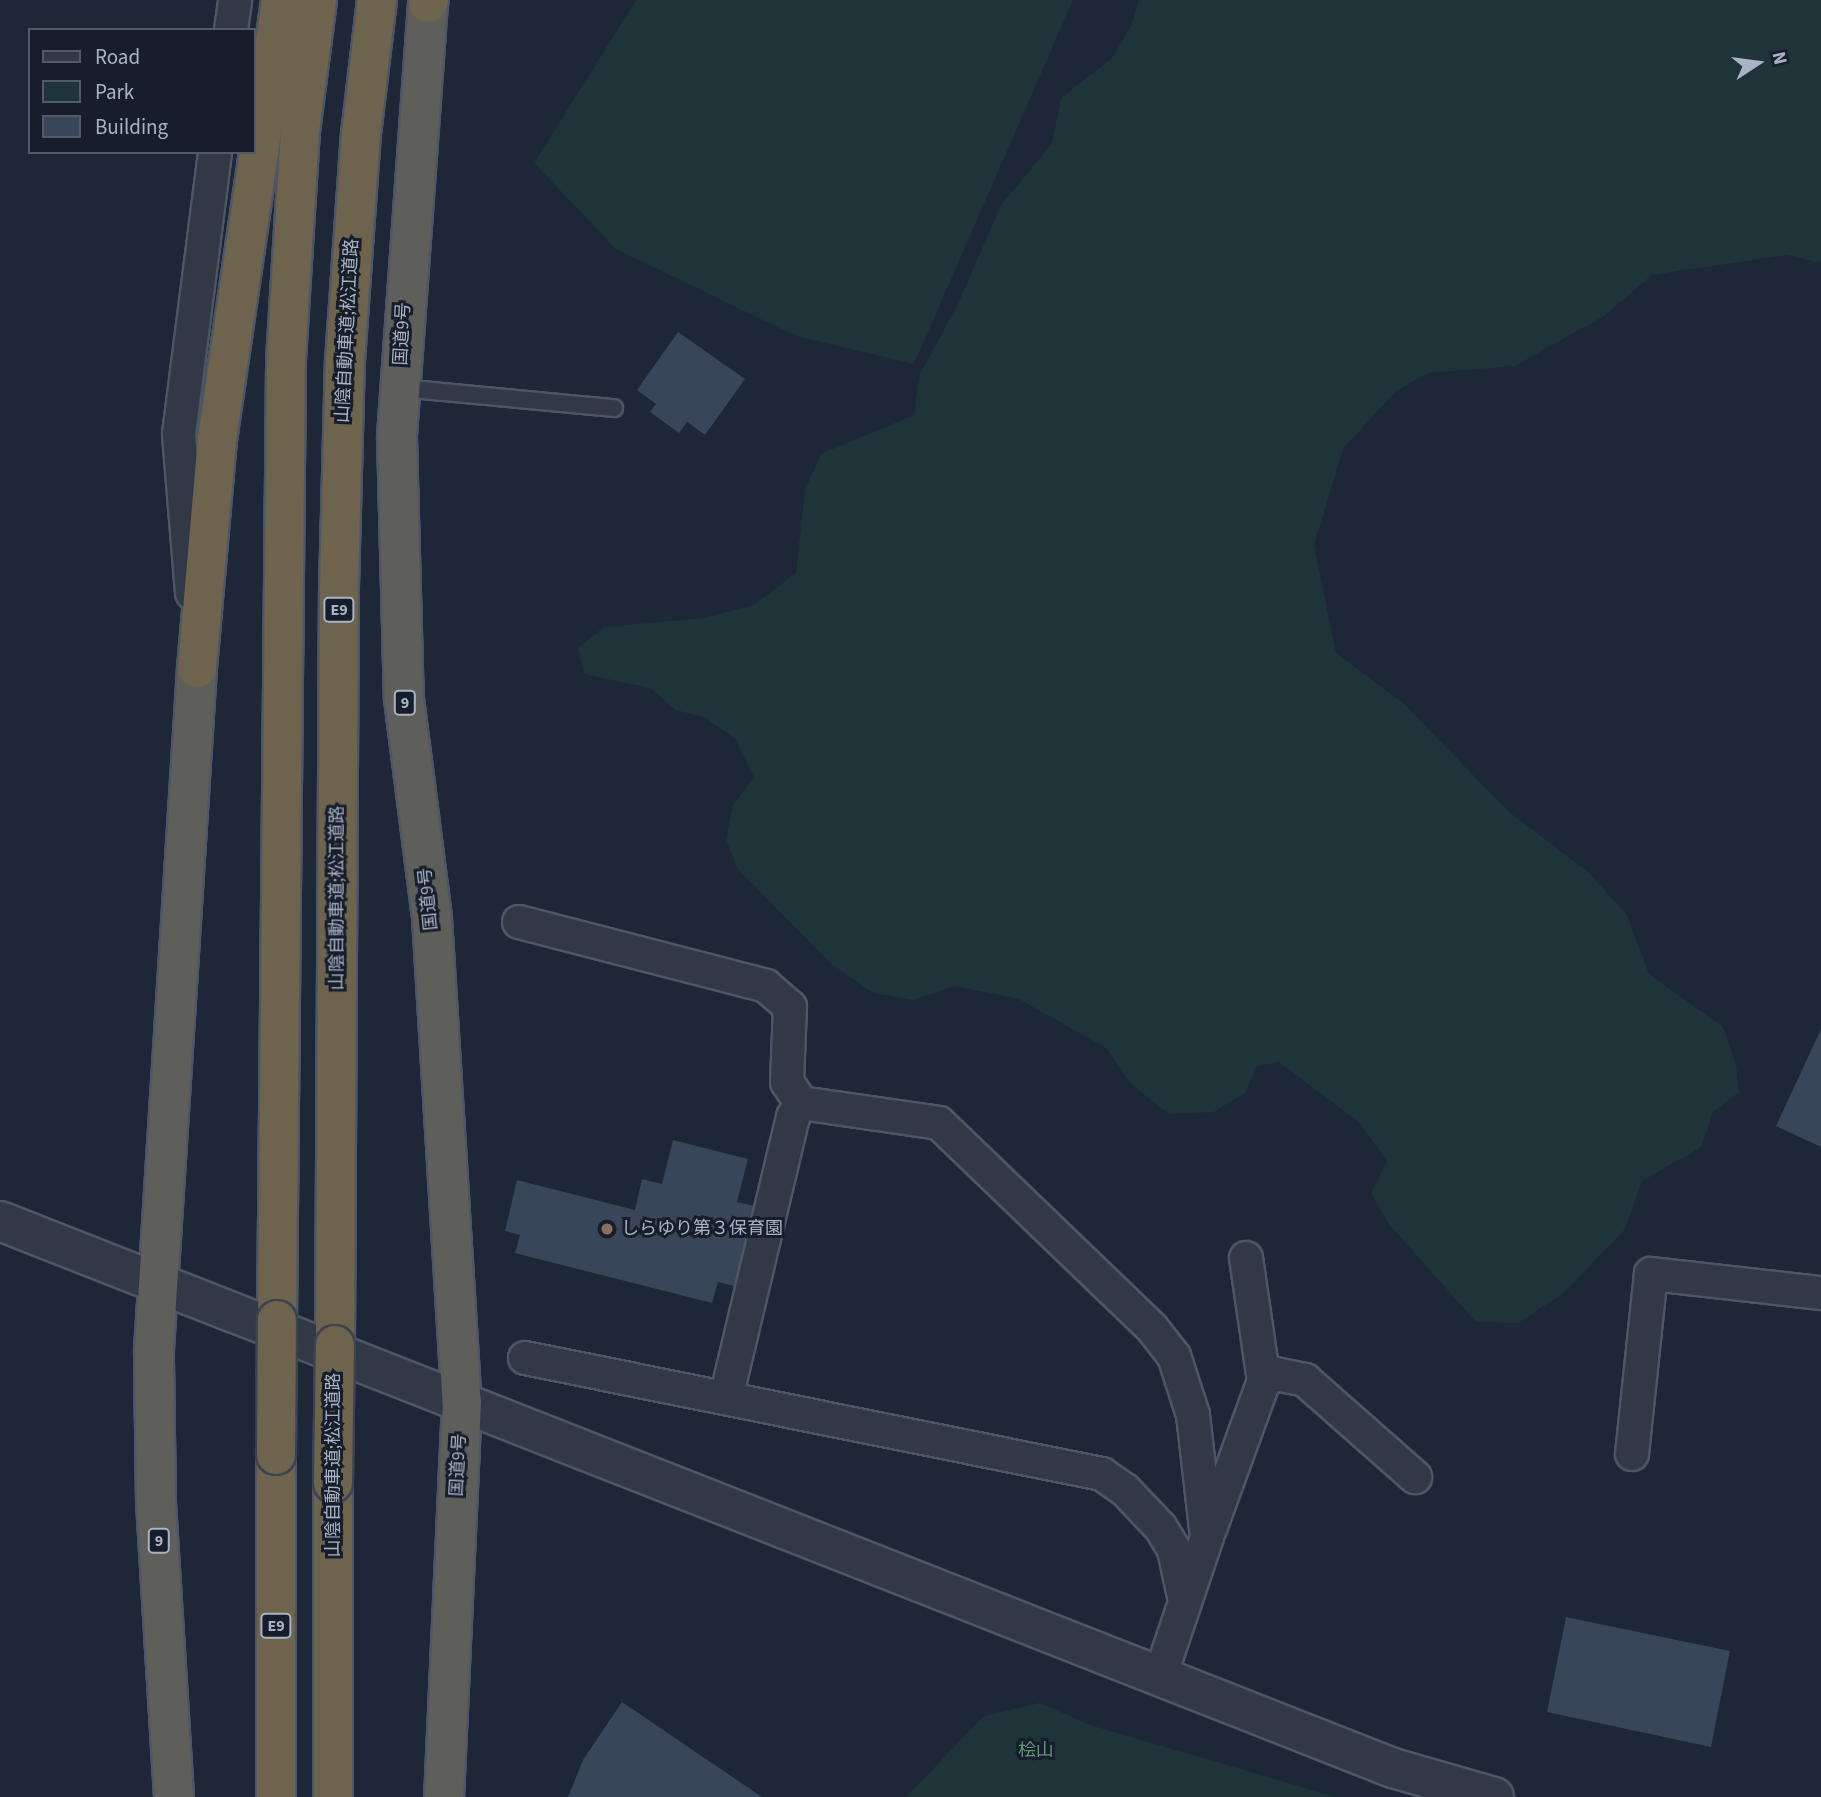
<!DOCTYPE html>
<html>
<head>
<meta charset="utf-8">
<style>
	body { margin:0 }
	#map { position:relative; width:1821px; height:1797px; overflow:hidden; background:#1d2737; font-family:"Source Sans 3","Noto Sans JP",sans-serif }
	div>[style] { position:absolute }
	.green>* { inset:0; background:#1f3438 }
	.building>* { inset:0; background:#394558 }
	.roads { filter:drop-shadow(2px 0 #4e5666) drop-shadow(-2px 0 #4e5666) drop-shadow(0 2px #4e5666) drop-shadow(0 -2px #4e5666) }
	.service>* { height:16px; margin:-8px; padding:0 8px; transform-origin:8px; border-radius:8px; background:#313947 }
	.minor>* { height:32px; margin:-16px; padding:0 16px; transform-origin:16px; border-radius:16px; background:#313947 }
	.tertiary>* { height:38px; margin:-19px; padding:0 19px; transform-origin:19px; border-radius:19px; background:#313947 }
	.trunk>* { height:38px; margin:-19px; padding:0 19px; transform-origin:19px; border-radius:19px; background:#5e5e5a }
	.motorway>* { height:38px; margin:-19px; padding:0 19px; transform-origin:19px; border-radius:19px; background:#6e634d }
	.bridges { filter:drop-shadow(2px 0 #3c4352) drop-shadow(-2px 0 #3c4352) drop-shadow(0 2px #3c4352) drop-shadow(0 -2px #3c4352) }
	.motorway-bridge>* { height:38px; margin:-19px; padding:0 19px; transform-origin:19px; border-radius:19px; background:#6e634d }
	.dots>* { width:19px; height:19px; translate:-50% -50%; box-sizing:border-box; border:4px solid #171e2b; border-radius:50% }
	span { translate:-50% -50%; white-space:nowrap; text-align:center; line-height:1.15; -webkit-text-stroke:6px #171e2b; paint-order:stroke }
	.shield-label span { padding:2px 5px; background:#171e2b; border:2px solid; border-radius:5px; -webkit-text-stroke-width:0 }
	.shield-label { font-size:16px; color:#aab3c5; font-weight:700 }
	.street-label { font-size:18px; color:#aab3c5 }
	.poi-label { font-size:18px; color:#aab3c5 }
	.left { translate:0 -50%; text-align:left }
	.park-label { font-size:18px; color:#619670 }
	.legend { position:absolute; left:28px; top:28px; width:228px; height:126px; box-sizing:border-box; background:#171e2b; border:2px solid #525a69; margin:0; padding:9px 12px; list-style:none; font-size:21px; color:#aab3c5 }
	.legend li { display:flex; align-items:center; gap:14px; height:35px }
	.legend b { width:35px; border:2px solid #525a69 }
	.north { position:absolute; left:1723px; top:28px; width:70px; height:70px; -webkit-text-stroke:5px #171e2b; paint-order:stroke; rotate:77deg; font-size:19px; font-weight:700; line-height:28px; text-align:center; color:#aab3c5 }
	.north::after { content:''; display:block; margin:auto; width:24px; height:32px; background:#aab3c5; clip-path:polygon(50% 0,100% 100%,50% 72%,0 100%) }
</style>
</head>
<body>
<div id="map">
	<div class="green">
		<i style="clip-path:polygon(636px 0,1073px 0,914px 364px,796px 336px,616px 249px,534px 163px)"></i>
		<i style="clip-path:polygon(1139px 0,1821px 0,1821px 263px,1787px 255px,1652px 275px,1604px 316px,1515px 366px,1428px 373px,1395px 392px,1343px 449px,1314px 545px,1336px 653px,1402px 702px,1509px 812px,1587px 871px,1627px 915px,1649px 974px,1723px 1027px,1736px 1064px,1739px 1092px,1713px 1112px,1701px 1147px,1642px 1181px,1625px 1229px,1564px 1293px,1518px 1323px,1476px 1322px,1389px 1224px,1371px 1193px,1387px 1161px,1359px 1122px,1279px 1062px,1257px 1066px,1246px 1092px,1214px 1112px,1169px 1114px,1131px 1084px,1106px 1048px,1019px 999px,954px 986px,914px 1000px,873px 993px,830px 963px,737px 868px,726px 839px,733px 805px,754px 777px,735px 739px,706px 718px,676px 710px,650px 688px,584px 674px,578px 648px,604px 627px,704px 618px,754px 605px,796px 573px,805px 490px,821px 454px,914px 415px,919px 376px,958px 304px,1001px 205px,1052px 144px,1061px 98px,1112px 58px,1131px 26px)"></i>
		<i style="clip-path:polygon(1040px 1703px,1090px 1725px,1336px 1797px,906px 1797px,984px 1716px)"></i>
	</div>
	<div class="building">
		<i style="clip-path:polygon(678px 332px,745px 379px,705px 435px,687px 422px,679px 433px,650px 412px,656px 404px,637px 390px)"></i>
		<i style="clip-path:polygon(1821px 1029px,1821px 1147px,1776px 1126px)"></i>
		<i style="clip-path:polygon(673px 1140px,748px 1159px,737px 1202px,758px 1207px,738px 1287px,718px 1282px,712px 1303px,515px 1253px,520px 1235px,505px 1231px,517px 1180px,635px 1210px,642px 1179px,662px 1184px)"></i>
		<i style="clip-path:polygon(1566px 1617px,1730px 1651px,1711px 1747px,1547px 1712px)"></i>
		<i style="clip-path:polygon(622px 1702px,762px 1797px,568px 1797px,583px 1760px)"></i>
	</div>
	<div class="roads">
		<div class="service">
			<i style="left:401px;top:388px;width:214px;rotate:5.4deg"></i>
		</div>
		<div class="minor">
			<i style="left:231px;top:30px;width:30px;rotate:-82deg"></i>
			<i style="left:192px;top:593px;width:160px;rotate:-94.7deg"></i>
			<i style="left:179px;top:434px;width:284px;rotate:-82.7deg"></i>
			<i style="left:519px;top:922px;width:255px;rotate:14.5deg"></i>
			<i style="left:766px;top:986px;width:32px;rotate:41deg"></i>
			<i style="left:790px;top:1007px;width:75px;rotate:92.3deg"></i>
			<i style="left:787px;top:1082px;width:25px;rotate:56deg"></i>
			<i style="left:1246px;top:1258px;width:124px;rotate:81.7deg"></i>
			<i style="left:525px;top:1358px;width:589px;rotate:11.37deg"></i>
			<i style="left:1102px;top:1474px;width:28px;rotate:35deg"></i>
			<i style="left:1125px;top:1490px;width:52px;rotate:46.5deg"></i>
			<i style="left:1161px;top:1528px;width:26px;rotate:59deg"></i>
			<i style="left:1174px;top:1550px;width:52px;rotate:77.8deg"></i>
			<i style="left:726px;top:1398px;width:289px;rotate:-76.6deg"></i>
			<i style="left:793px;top:1117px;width:16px;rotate:-60deg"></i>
			<i style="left:801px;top:1103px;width:139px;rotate:8.2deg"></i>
			<i style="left:939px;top:1123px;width:296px;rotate:43.9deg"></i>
			<i style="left:1152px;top:1328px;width:36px;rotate:52deg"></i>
			<i style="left:1174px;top:1356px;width:62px;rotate:72.1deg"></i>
			<i style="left:1193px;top:1415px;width:123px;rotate:83.5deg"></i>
			<i style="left:1207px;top:1537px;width:145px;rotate:108.6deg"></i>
			<i style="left:1632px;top:1454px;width:181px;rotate:-84deg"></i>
			<i style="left:1651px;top:1274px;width:171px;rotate:6.4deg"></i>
			<i style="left:1210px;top:1529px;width:158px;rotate:-70deg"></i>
			<i style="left:1264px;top:1381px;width:13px;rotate:-32deg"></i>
			<i style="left:1275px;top:1374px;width:31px;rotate:11deg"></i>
			<i style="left:1305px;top:1380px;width:147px;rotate:41.4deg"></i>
		</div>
		<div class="tertiary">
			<i style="left:0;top:1221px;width:1497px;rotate:21.44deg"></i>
			<i style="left:1393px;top:1768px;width:105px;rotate:16deg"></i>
		</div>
		<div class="trunk">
			<i style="left:428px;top:3px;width:436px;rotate:94.1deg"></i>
			<i style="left:397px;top:438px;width:261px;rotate:88.5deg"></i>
			<i style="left:404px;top:699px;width:221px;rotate:82.7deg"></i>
			<i style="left:432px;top:918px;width:485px;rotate:86.5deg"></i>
			<i style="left:462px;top:1402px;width:395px;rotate:92.6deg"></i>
			<i style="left:174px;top:1797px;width:296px;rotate:-93.5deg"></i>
			<i style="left:156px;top:1502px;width:152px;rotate:-90.8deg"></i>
			<i style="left:154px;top:1350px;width:683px;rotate:-86.39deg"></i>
		</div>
		<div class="motorway">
			<i style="left:428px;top:3px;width:3px;rotate:-72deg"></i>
			<i style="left:197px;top:668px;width:229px;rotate:-85deg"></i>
			<i style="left:217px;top:440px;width:445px;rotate:-81.7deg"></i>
			<i style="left:277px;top:1320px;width:960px;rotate:-89.46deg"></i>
			<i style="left:286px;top:360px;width:229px;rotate:-86.5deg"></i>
			<i style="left:300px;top:131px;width:132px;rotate:-82.6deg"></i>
			<i style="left:335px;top:1345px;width:758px;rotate:-89.7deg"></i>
			<i style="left:339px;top:587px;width:226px;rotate:-88.5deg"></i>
			<i style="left:345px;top:361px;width:228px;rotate:-86deg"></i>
			<i style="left:361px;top:134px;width:135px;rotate:-83.2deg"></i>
			<i style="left:276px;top:1797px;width:342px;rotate:-90deg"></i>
			<i style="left:333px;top:1797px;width:314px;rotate:-90deg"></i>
		</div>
	</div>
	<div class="bridges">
		<div class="motorway-bridge">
			<i style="left:276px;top:1455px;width:135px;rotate:-89.6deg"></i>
			<i style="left:333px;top:1483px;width:138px;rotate:-89.2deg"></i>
		</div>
	</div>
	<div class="dots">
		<i style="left:607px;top:1229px;background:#8d6e63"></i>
	</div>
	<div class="shield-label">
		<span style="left:339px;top:610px">E9</span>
		<span style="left:405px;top:703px">9</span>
		<span style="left:159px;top:1541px">9</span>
		<span style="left:276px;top:1626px">E9</span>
	</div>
	<div class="street-label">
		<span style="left:348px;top:331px;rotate:-87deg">山陰自動車道;松江道路</span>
		<span style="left:403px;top:334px;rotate:-87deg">国道9号</span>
		<span style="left:338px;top:898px;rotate:-90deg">山陰自動車道;松江道路</span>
		<span style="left:429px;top:899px;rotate:-96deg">国道9号</span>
		<span style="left:334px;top:1465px;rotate:-90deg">山陰自動車道;松江道路</span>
		<span style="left:459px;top:1465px;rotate:-87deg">国道9号</span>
	</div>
	<div class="poi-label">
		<span class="left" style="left:621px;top:1229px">しらゆり第３保育園</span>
	</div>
	<div class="park-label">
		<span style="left:1036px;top:1751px">桧山</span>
	</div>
	<ul class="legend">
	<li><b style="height:9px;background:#313947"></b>Road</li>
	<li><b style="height:19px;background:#1f3438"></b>Park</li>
	<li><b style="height:19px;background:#394558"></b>Building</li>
	</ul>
	<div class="north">N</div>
</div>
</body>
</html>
